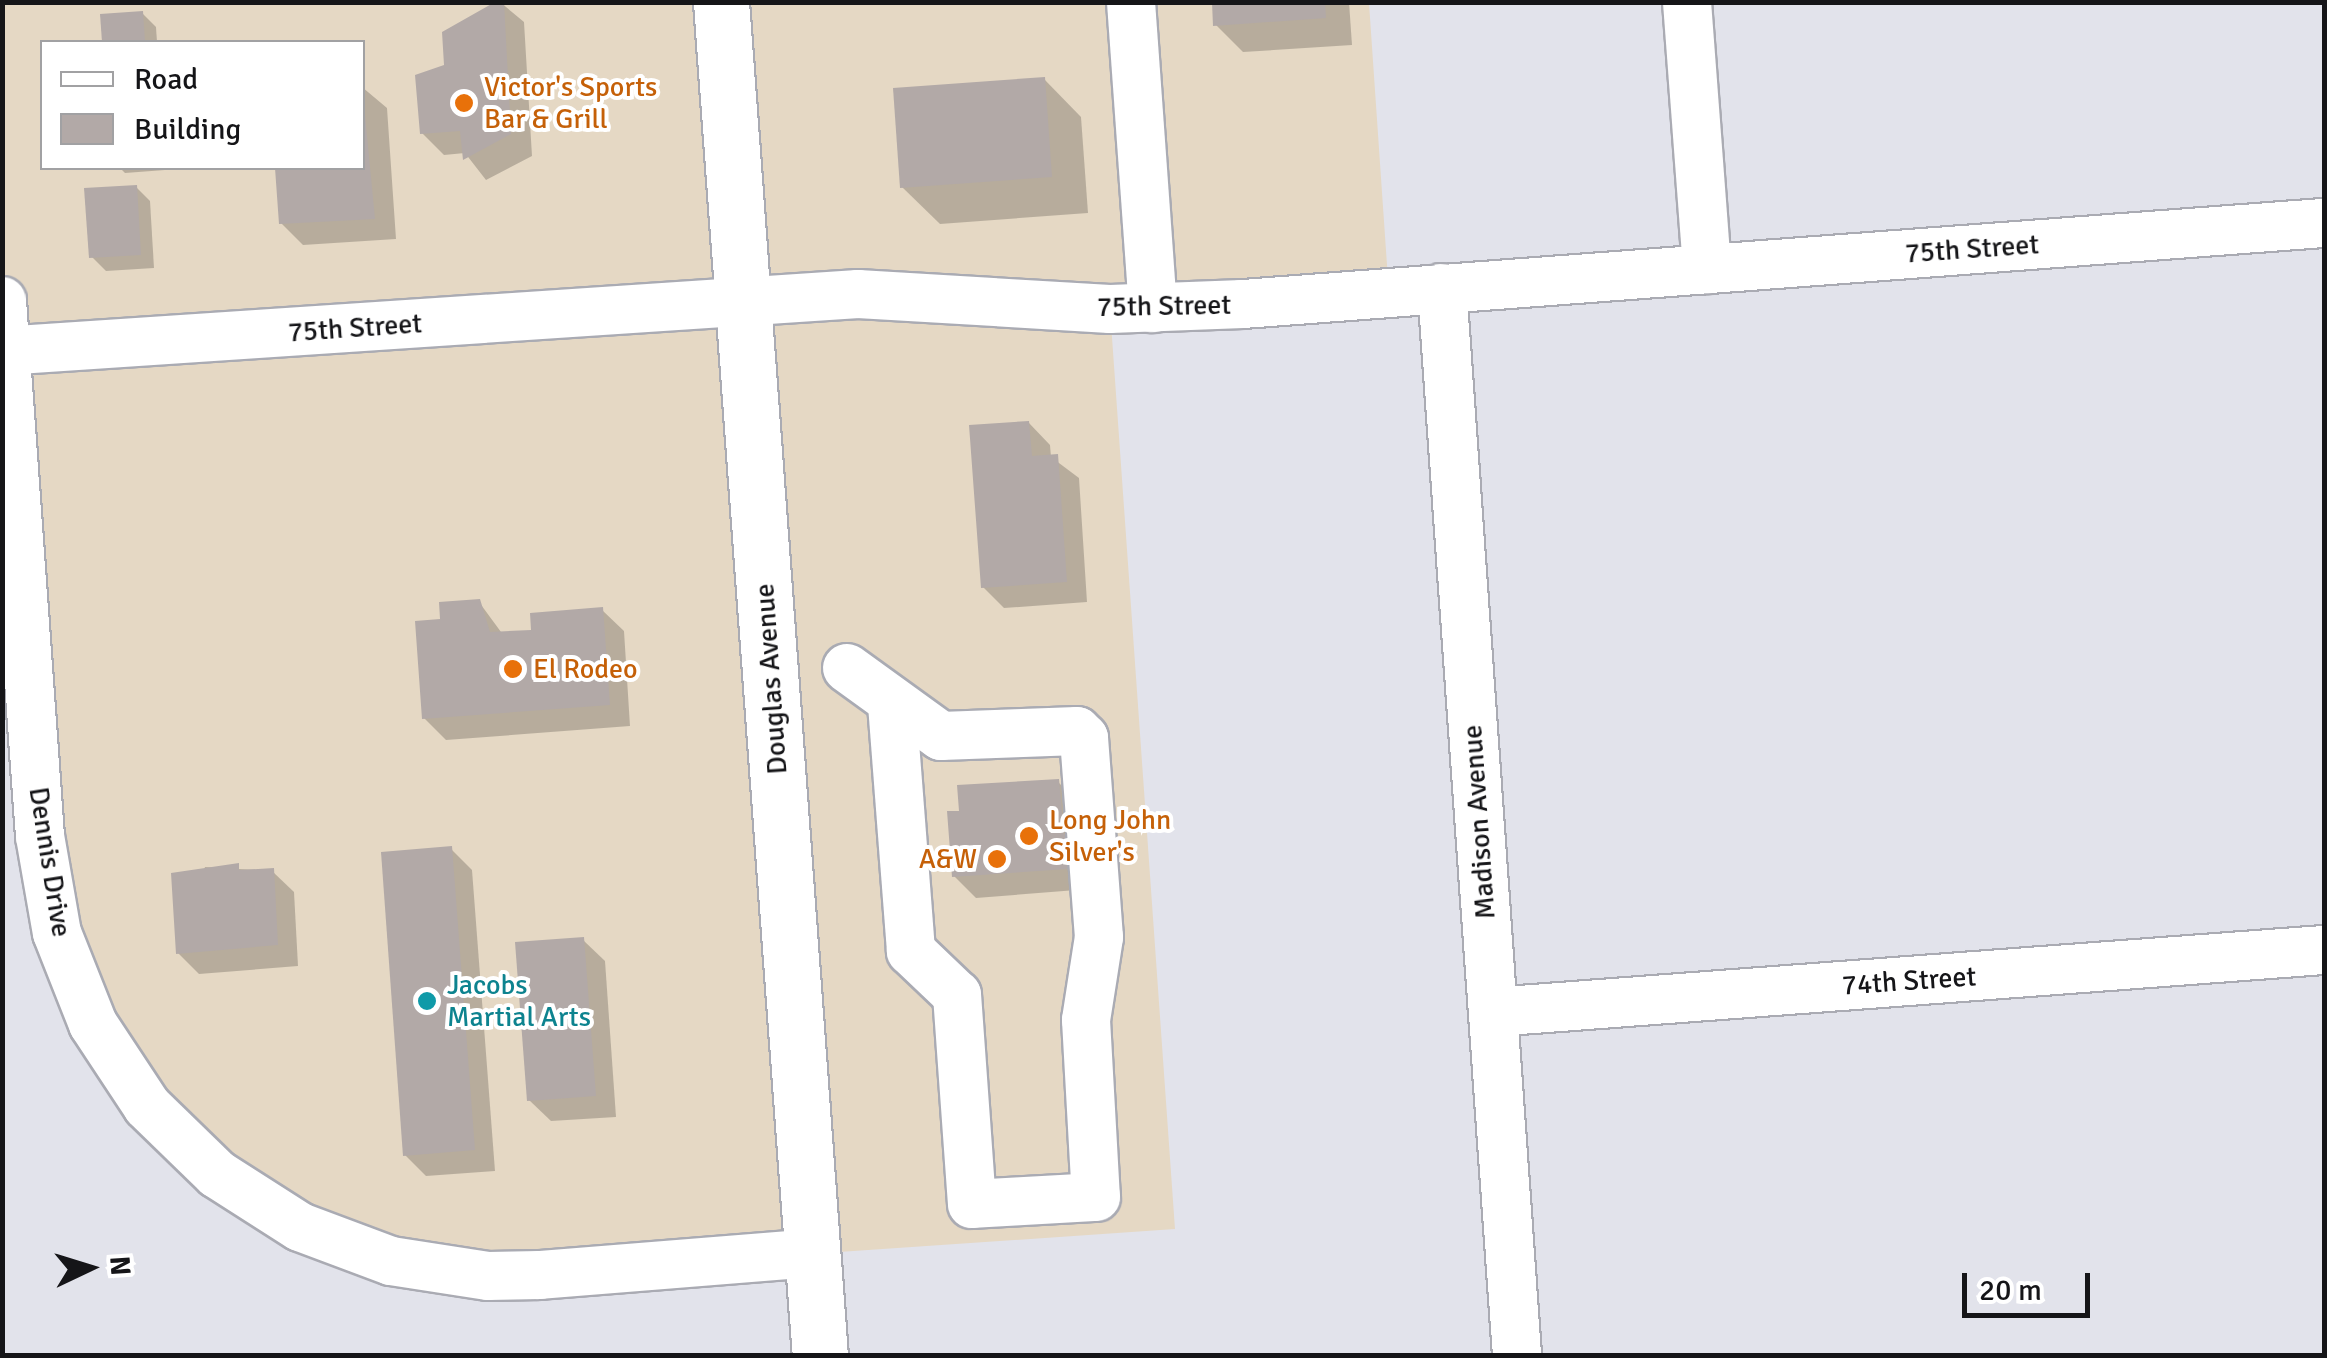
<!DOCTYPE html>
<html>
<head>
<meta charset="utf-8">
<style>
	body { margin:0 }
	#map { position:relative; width:2327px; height:1358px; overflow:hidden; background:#e2e3eb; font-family:Signika,sans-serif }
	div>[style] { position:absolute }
	.commercial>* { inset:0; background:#e5d8c4 }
	.shadow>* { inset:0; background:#0003 }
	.building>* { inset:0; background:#b2a9a7 }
	.roads { filter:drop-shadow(2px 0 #aaabb3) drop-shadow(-2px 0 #aaabb3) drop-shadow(0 2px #aaabb3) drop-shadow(0 -2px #aaabb3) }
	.minor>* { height:48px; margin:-24px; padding:0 24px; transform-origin:24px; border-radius:24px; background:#fff }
	.major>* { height:55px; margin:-27.5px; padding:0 27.5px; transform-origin:27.5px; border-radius:27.5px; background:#fff }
	.dots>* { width:28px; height:28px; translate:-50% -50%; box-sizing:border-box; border:5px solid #fff; border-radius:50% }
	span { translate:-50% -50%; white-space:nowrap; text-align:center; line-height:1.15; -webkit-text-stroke:8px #fff; paint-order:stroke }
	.food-label { font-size:28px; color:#c56008 }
	.left { translate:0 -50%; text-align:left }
	.right { translate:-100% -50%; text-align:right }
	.street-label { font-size:28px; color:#151518 }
	.culture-label { font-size:28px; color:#0d838f }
	.frame { position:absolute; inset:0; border:5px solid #151518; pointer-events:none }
	.legend { position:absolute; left:40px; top:40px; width:325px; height:130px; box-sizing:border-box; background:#fff; border:2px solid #a1a1a3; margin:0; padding:12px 18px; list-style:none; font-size:30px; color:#151518 }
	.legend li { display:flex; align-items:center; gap:20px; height:50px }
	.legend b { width:50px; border:2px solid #a1a1a3 }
	.north { position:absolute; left:40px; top:1218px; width:100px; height:100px; -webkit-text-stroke:8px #fff; paint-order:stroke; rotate:86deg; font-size:28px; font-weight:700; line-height:40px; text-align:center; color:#151518 }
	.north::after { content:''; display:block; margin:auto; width:35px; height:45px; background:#151518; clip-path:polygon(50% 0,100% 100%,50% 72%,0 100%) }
	.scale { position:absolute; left:1962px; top:1273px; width:128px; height:45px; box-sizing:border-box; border:5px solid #151518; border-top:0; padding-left:12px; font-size:30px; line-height:35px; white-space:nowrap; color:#151518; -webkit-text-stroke:8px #fff; paint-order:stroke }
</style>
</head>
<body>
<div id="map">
	<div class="commercial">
		<i style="clip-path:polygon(evenodd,2px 3px,1369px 3px,1389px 294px,1110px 309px,1175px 1229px,488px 1276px,217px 1174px,57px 933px,3px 301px,2px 3px,42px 42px,362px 42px,362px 168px,42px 168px,42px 42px)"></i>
	</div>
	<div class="shadow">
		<i style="clip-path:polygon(500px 2px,524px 22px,532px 156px,486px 180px,465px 153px,444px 155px,422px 133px)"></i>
		<i style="clip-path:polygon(1214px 2px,1349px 2px,1352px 45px,1243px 52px,1216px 25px)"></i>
		<i style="clip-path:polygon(142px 13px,156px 27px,157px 42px,104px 42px,102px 16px)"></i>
		<i style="clip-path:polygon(1044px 79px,1081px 117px,1088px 213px,940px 224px,902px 187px)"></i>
		<i style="clip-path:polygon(362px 87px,387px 108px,396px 239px,303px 245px,281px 223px,278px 168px,362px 168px)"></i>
		<i style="clip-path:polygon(120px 168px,165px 168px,165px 170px,125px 173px)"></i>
		<i style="clip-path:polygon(136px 187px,150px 201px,154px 268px,106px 271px,92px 257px)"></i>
		<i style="clip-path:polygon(1029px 423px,1050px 445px,1051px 457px,1079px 478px,1087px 602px,1004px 608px,983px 587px)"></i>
		<i style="clip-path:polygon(479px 602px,501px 632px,534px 632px,602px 610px,624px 631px,630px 726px,446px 740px,424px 718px,442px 621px)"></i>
		<i style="clip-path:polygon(1058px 782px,1079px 803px,1102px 888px,976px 898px,954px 876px)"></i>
		<i style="clip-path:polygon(451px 849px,472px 870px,495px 1171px,426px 1176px,405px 1155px)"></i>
		<i style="clip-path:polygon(205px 867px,272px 871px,294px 892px,298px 966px,199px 974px,178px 953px)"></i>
		<i style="clip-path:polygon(583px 940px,605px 961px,616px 1117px,551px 1121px,529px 1100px)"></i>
	</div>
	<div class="building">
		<i style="clip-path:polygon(495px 2px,504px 2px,511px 134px,463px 160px,460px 131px,420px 134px,415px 75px,444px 65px,442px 32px)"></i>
		<i style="clip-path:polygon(1212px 2px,1325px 2px,1326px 18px,1213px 26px)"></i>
		<i style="clip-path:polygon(143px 11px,145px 42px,102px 42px,100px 14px)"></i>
		<i style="clip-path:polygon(1045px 77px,1052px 177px,900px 188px,893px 88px)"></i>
		<i style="clip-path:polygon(362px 84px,375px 219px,279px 224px,275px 168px,362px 168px)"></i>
		<i style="clip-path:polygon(137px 185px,141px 255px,89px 258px,84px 188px)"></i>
		<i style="clip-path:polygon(1029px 421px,1032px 456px,1058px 454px,1067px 582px,981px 588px,969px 425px)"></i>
		<i style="clip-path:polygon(480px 599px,490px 632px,531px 630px,530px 613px,603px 607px,610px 705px,422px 719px,415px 621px,440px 619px,439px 602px)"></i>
		<i style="clip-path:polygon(1059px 779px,1064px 834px,1080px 833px,1082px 868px,952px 877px,947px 811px,959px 811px,957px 785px)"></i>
		<i style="clip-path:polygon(452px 846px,475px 1150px,403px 1156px,381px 852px)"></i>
		<i style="clip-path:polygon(239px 863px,239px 870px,274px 868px,278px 945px,176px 954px,171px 873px)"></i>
		<i style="clip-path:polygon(584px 937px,596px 1096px,527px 1101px,515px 942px)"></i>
	</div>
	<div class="roads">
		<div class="minor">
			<i style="left:1131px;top:2px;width:307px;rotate:85.9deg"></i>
			<i style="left:1687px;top:2px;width:268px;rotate:85.7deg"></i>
			<i style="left:1442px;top:288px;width:1071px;rotate:85.98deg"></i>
			<i style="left:2px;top:301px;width:536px;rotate:85.94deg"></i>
			<i style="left:40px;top:836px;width:98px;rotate:80.1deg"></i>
			<i style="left:57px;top:933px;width:98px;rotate:68.4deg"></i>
			<i style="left:93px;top:1024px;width:98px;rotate:56.6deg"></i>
			<i style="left:147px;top:1106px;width:98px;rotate:44.2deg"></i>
			<i style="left:217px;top:1174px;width:98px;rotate:32.6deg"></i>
			<i style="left:300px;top:1227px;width:97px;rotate:20.5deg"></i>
			<i style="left:391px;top:1261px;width:98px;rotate:8.8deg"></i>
			<i style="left:488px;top:1276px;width:52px;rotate:-1.1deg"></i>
			<i style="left:540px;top:1275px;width:274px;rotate:-4.6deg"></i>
			<i style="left:2px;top:351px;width:858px;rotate:-3.81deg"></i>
			<i style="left:858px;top:294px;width:252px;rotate:3.4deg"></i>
			<i style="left:1110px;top:309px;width:133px;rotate:-2.2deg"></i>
			<i style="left:1243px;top:304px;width:1084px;rotate:-4.29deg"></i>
			<i style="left:847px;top:668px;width:116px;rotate:35.9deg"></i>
			<i style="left:941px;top:736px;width:136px;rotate:-2.1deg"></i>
			<i style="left:1077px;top:731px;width:10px;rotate:45deg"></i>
			<i style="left:1084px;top:738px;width:200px;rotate:85.7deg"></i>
			<i style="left:1099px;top:937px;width:84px;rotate:98.9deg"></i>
			<i style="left:1086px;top:1020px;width:177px;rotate:86.8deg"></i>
			<i style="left:1096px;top:1197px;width:124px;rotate:176.8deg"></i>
			<i style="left:972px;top:1204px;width:210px;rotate:-94.1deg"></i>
			<i style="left:957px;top:995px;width:64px;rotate:-136.3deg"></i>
			<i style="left:911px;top:951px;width:250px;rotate:-94.4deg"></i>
			<i style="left:1493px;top:1012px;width:833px;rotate:-4.27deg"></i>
		</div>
		<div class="major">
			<i style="left:721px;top:2px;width:1358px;rotate:85.82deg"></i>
		</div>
	</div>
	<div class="dots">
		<i style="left:464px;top:103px;background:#e8710a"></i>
		<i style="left:513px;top:669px;background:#e8710a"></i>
		<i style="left:1029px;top:836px;background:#e8710a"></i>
		<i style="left:997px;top:859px;background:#e8710a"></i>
		<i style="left:427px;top:1001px;background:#0f9aa8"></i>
	</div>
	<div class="food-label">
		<span class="left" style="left:484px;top:103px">Victor's Sports<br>Bar &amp; Grill</span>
		<span class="left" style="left:533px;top:669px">El Rodeo</span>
		<span class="left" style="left:1049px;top:836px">Long John<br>Silver's</span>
		<span class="right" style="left:977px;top:859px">A&amp;W</span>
	</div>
	<div class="street-label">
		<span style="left:1972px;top:249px;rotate:-4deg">75th Street</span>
		<span style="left:1164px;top:306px;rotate:-1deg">75th Street</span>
		<span style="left:355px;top:328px;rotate:-4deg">75th Street</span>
		<span style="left:771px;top:679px;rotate:-94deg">Douglas Avenue</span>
		<span style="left:1479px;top:822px;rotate:-94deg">Madison Avenue</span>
		<span style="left:50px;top:862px;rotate:81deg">Dennis Drive</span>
		<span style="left:1909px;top:981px;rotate:-4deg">74th Street</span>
	</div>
	<div class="culture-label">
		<span class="left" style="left:447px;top:1001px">Jacobs<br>Martial Arts</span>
	</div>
	<div class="frame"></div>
	<ul class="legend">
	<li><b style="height:12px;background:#fff"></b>Road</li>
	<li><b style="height:28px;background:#b2a9a7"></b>Building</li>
	</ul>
	<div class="north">N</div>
	<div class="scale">20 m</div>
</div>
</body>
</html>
